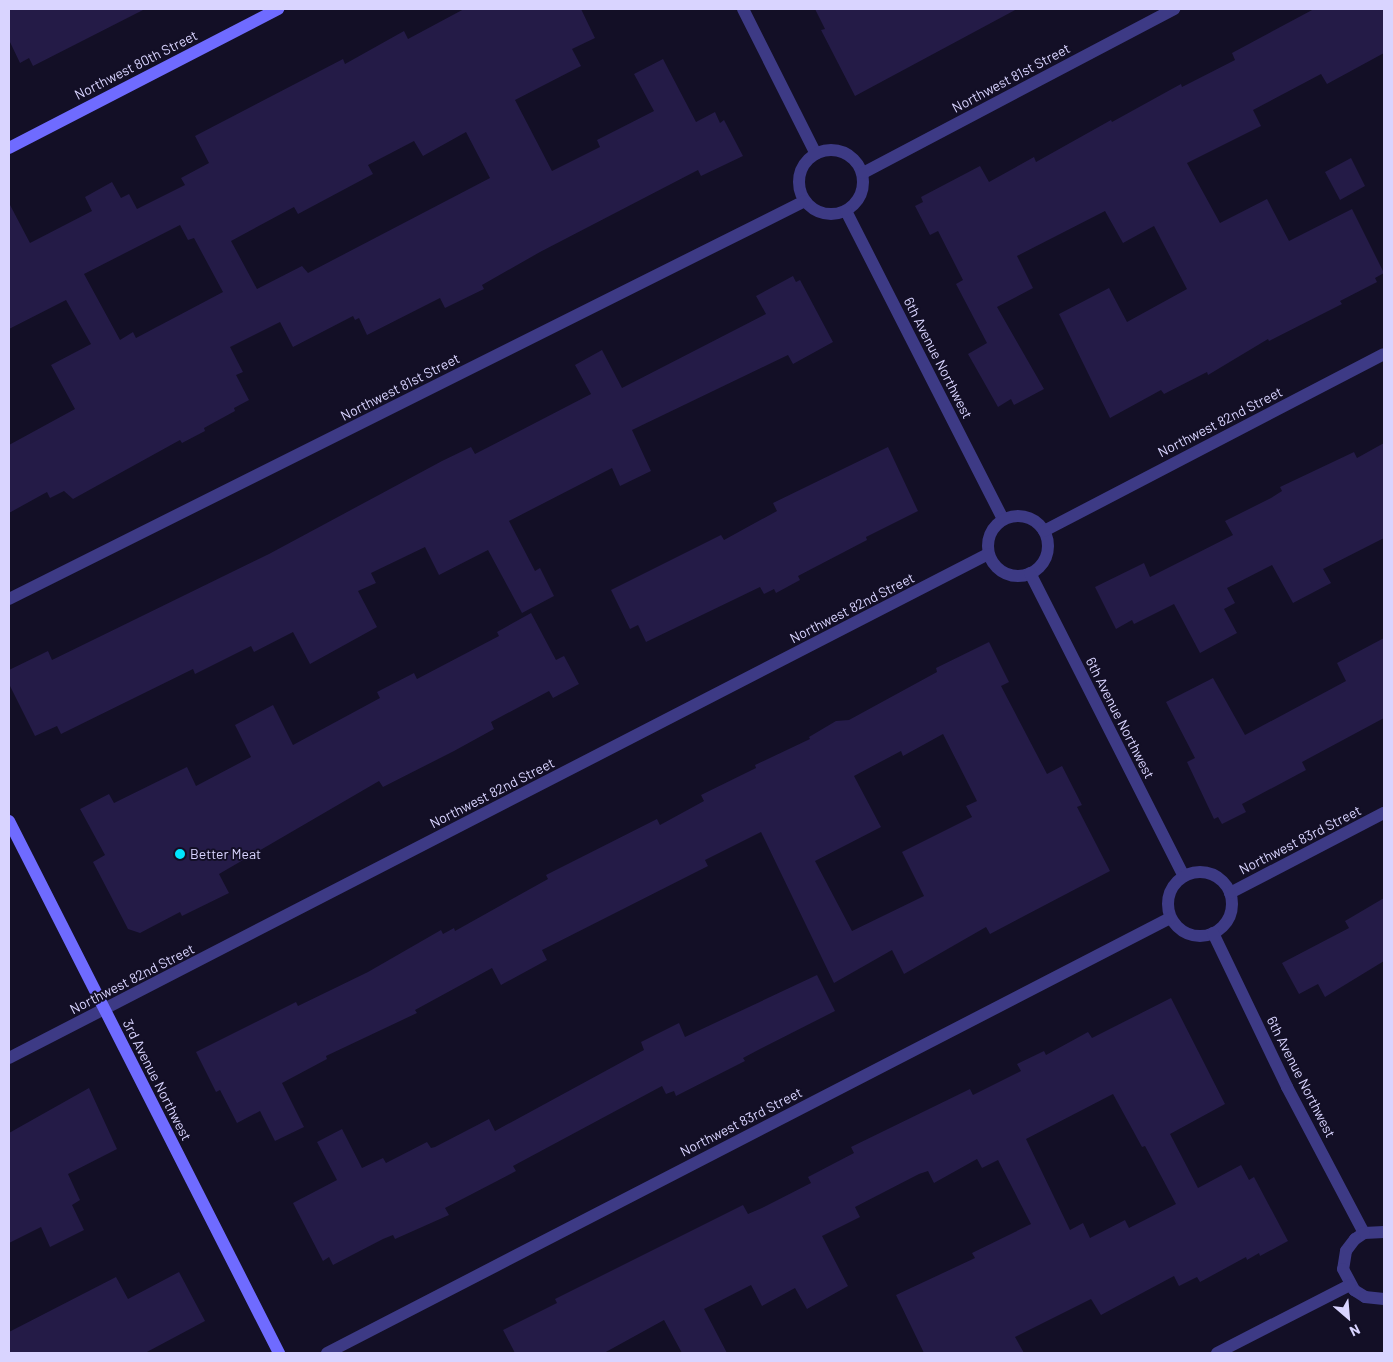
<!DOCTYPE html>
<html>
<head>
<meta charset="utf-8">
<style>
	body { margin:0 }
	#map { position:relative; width:1393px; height:1362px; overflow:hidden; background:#130f26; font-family:Barlow,sans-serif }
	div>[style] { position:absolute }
	.building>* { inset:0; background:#241b47 }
	.street>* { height:12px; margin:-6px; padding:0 6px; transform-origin:6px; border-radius:6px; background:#3d3a85 }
	.street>.ring { margin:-6px; padding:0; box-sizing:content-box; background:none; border:12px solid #3d3a85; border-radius:50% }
	.secondary>* { height:12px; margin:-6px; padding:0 6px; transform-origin:6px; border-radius:6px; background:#6f6bff }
	.dots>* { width:14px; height:14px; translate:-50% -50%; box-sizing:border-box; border:2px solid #130f26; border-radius:50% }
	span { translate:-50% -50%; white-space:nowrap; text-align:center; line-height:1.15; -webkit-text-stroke:4px #130f26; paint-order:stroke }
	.street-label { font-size:14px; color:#d9d4ff }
	.poi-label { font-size:14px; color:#d9d4ff }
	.left { translate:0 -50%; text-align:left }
	.frame { position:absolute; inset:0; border:10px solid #d9d4ff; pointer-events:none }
	.north { position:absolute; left:1323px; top:1292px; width:50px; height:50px; -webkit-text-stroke:4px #130f26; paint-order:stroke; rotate:153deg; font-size:14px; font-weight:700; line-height:20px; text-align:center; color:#d9d4ff }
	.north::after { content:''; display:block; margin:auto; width:18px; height:22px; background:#d9d4ff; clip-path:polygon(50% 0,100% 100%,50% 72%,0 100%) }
</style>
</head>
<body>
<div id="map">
	<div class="building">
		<i style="clip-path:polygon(9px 9px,145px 9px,33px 66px,29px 58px,20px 63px,9px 40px)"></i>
		<i style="clip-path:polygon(evenodd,464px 9px,581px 9px,595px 38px,572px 49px,581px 66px,515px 100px,552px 171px,600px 147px,597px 140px,654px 111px,634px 74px,663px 59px,696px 122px,715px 112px,720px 123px,724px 120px,743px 156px,701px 176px,698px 170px,540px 252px,482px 285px,484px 289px,445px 308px,440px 298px,367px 335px,359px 318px,355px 320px,353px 316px,293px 347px,280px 322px,230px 347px,243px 372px,236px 375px,249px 400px,234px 408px,235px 411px,204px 428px,205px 431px,182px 443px,180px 440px,73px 499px,64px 491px,50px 498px,47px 492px,9px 513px,9px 445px,75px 409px,51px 365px,91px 344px,66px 300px,9px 329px,9px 203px,30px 243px,92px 211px,85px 197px,112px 182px,121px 198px,129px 194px,137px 209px,185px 185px,181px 178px,209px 163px,195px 136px,343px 59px,345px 64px,404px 31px,408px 39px,464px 9px,466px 132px,490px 178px,308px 273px,302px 266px,257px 289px,231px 241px,294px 207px,298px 214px,373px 174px,368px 165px,414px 141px,423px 156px,466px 132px,464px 9px,180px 225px,188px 240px,194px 238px,223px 292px,136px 338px,133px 332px,120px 340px,84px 274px,180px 225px)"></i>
		<i style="clip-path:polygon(815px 9px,1017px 9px,855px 96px,821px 30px,825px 29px)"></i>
		<i style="clip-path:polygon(1314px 9px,1384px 9px,1384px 53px,1327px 84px,1321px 74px,1253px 110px,1261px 126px,1187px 163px,1220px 223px,1267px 199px,1289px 241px,1352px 209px,1384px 273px,1375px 278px,1377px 282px,1340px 301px,1342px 304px,1269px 341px,1268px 339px,1208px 375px,1207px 372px,1164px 394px,1161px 390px,1110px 418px,1059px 314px,1109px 288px,1127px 322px,1187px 289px,1154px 226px,1123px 243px,1105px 211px,1017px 256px,1033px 288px,997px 307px,1044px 389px,1014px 405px,1011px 399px,998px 407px,968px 354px,987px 343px,956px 284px,963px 280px,938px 231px,930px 235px,915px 206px,923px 202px,921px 197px,980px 166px,989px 182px,1034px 157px,1036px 162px,1111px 120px,1112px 122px,1170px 90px,1181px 84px,1182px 87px,1235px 60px,1232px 53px)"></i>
		<i style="clip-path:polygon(1351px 158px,1365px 186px,1340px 200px,1325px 172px)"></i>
		<i style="clip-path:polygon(793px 276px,796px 282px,800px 280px,833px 342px,793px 364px,788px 355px,632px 430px,651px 471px,620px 486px,612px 468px,509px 521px,535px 571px,540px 568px,554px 596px,522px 613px,488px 550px,439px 575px,425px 547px,371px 573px,376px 583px,358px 591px,377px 627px,310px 664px,293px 632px,254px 652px,251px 646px,195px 674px,193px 669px,61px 734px,57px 726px,35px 736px,9px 684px,9px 670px,48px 651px,52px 660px,269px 554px,442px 461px,471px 447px,475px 454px,591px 394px,575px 365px,602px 350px,622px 388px,766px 314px,756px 296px)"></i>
		<i style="clip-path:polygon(1384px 443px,1384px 538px,1323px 569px,1331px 583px,1293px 603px,1272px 565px,1227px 588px,1235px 603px,1224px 609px,1237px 633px,1200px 653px,1174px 604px,1134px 624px,1132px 620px,1116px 629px,1095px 587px,1144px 563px,1150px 577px,1233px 535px,1225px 521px,1271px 498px,1282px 491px,1280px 487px,1354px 452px,1357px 458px)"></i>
		<i style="clip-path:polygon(888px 447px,918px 511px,866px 537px,867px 540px,798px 576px,800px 580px,776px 593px,774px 589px,764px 594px,760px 587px,646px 642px,638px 625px,630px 629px,611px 590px,721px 535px,724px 540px,777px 511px,773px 503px)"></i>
		<i style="clip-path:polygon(531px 613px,556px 660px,564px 656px,579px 684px,553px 698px,549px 691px,491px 722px,494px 729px,454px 751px,383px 787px,379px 781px,219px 874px,229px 893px,182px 916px,180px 912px,140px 933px,128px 929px,93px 862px,105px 855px,80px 809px,109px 794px,114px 803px,187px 767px,196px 786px,251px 757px,235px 725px,273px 705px,293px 745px,380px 698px,377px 692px,414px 673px,417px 679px,499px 636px,497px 632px)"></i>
		<i style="clip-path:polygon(1384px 638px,1384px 718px,1302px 762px,1306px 770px,1242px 804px,1246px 812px,1222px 824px,1218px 817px,1214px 819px,1187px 762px,1195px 758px,1166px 702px,1213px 678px,1245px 735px,1346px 681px,1337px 663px)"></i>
		<i style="clip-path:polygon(evenodd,989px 642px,1009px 682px,1001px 686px,1047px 774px,1062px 766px,1082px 805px,1077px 807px,1110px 871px,990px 934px,986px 927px,904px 974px,892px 950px,834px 983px,761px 832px,705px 860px,708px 866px,542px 950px,547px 960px,501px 985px,492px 968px,415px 1010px,417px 1013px,326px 1056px,327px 1059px,282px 1083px,304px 1127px,275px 1141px,260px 1111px,237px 1123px,220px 1090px,216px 1092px,196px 1052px,296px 1002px,298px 1006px,368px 972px,441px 930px,443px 934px,454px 928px,455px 931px,548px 879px,546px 875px,657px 819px,660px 825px,704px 801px,701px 795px,756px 768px,755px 765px,810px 739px,809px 737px,836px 721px,849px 720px,937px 672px,936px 668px,989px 642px,943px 734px,977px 801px,966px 806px,972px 817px,902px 852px,924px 896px,852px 931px,815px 861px,881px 827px,854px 776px,901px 751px,903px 756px,943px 734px)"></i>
		<i style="clip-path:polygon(1384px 898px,1384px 961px,1325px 997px,1318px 984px,1299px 994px,1282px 963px,1349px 928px,1345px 921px)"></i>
		<i style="clip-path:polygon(817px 975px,835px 1011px,760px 1049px,743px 1058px,745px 1061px,676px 1096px,674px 1091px,666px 1094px,662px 1086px,513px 1166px,516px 1171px,445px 1208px,449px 1215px,395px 1239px,393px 1235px,383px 1239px,333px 1265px,329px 1257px,323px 1261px,293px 1203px,337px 1180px,317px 1142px,342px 1129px,362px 1168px,383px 1158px,386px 1163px,427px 1142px,431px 1148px,435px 1147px,489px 1119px,495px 1131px,644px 1050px,641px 1042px,679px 1023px,685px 1037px)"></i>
		<i style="clip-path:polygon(evenodd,1171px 998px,1225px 1104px,1170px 1134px,1198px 1188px,1241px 1165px,1249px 1180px,1254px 1177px,1288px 1241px,1260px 1256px,1259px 1253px,1247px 1260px,1246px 1257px,1200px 1282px,1197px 1277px,1179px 1286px,1174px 1276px,1101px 1315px,1091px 1299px,1015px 1337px,1024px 1353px,924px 1353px,896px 1295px,975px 1258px,972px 1253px,1031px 1224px,998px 1160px,982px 1168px,977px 1159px,934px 1183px,928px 1171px,919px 1174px,855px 1207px,860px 1217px,822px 1236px,848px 1286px,807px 1309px,795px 1288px,762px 1306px,751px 1285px,704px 1309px,727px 1353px,682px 1353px,664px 1320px,604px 1353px,515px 1353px,503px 1330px,557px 1303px,555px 1299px,743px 1205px,748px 1214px,762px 1208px,811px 1183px,808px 1177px,854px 1153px,851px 1147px,970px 1089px,973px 1095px,1021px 1071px,1017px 1064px,1044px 1051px,1046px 1055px,1088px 1032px,1092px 1038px,1171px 998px,1113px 1094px,1142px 1147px,1145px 1146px,1176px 1204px,1129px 1228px,1125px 1220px,1090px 1238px,1083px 1223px,1070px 1230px,1026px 1139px,1113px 1094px)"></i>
		<i style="clip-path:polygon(89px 1088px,117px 1149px,68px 1174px,80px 1200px,72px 1205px,84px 1230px,50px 1247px,41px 1227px,9px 1243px,9px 1133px)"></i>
		<i style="clip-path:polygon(179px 1272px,205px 1321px,145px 1353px,9px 1353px,9px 1332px,116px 1277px,128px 1299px)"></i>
	</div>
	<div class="street">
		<i style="left:743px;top:9px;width:162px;rotate:63.3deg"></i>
		<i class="ring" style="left:799px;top:150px;width:52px;height:52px"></i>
		<i style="left:863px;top:173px;width:352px;rotate:-27.8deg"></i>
		<i style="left:846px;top:211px;width:346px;rotate:63deg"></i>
		<i class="ring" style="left:988px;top:516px;width:48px;height:48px"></i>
		<i style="left:1044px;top:531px;width:383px;rotate:-27.5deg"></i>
		<i style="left:1030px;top:573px;width:340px;rotate:63.1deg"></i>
		<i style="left:9px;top:599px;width:890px;rotate:-26.57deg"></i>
		<i class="ring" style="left:1168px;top:872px;width:52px;height:52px"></i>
		<i style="left:1230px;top:893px;width:174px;rotate:-27.5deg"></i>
		<i style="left:1213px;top:933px;width:171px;rotate:64.3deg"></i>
		<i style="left:1287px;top:1087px;width:165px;rotate:62.2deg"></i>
		<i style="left:9px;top:1058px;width:1101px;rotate:-27.24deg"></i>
		<i style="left:1384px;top:1232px;width:20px;rotate:177deg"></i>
		<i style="left:1364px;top:1233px;width:11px;rotate:146deg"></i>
		<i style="left:1355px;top:1239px;width:15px;rotate:127deg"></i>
		<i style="left:1346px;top:1251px;width:18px;rotate:99deg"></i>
		<i style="left:1343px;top:1269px;width:24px;rotate:62deg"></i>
		<i style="left:1354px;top:1290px;width:13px;rotate:32deg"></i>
		<i style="left:1365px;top:1297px;width:19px;rotate:6deg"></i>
		<i style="left:327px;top:1353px;width:949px;rotate:-27.29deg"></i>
		<i style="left:1217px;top:1353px;width:149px;rotate:-27.1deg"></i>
	</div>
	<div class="secondary">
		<i style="left:9px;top:148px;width:303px;rotate:-27.3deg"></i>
		<i style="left:9px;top:821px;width:597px;rotate:63.09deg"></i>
	</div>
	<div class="dots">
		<i style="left:180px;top:854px;background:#00e5ff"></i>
	</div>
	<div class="street-label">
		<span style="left:136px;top:65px;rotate:-27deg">Northwest 80th Street</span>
		<span style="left:1011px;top:78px;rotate:-28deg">Northwest 81st Street</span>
		<span style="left:938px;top:358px;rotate:63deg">6th Avenue Northwest</span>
		<span style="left:400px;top:387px;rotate:-27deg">Northwest 81st Street</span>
		<span style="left:1220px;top:422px;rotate:-27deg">Northwest 82nd Street</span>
		<span style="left:852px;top:608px;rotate:-27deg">Northwest 82nd Street</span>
		<span style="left:1120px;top:718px;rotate:63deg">6th Avenue Northwest</span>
		<span style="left:492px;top:793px;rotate:-27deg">Northwest 82nd Street</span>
		<span style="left:1300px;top:840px;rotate:-27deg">Northwest 83rd Street</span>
		<span style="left:132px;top:979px;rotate:-27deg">Northwest 82nd Street</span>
		<span style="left:1301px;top:1077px;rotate:63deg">6th Avenue Northwest</span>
		<span style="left:157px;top:1080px;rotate:63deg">3rd Avenue Northwest</span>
		<span style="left:741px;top:1122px;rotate:-27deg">Northwest 83rd Street</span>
	</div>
	<div class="poi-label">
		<span class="left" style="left:190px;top:854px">Better Meat</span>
	</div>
	<div class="frame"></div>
	<div class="north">N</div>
</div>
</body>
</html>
